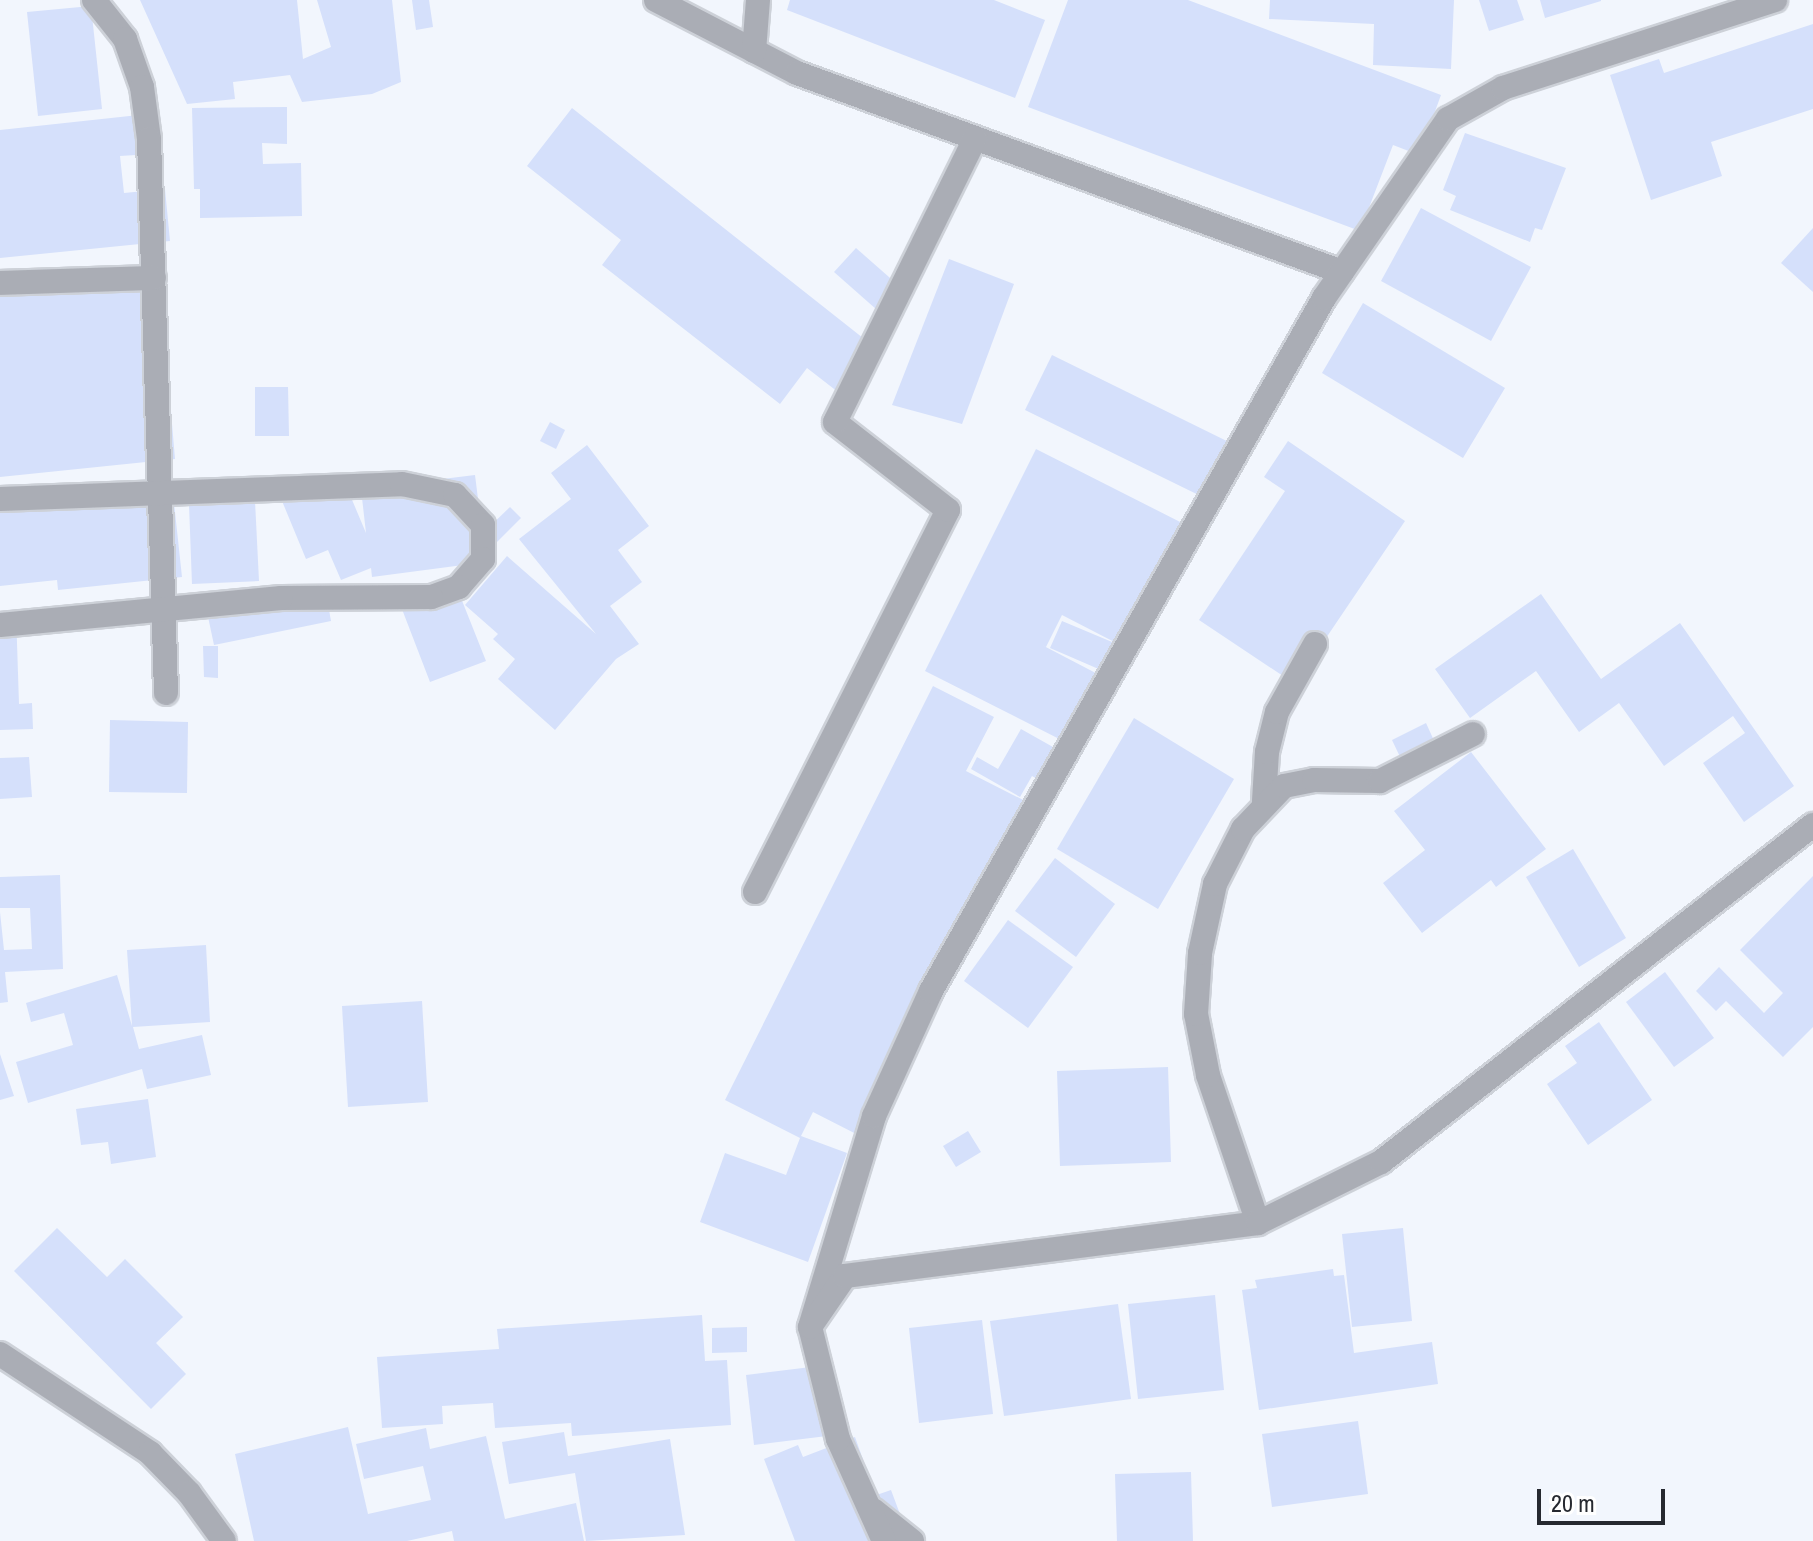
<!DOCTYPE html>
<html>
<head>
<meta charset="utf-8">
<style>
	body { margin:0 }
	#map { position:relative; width:1813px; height:1541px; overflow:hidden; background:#f2f6fd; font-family:"Archivo Narrow",sans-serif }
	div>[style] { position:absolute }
	.building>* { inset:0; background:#d5e0fb }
	.roads { filter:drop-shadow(2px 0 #cdd1d8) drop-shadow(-2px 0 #cdd1d8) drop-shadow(0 2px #cdd1d8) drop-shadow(0 -2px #cdd1d8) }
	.minor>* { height:24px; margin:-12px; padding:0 12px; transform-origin:12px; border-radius:12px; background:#aaadb5 }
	span { translate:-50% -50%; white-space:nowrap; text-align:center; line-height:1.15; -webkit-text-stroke:7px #fff; paint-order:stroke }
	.scale { position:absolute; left:1537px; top:1489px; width:128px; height:36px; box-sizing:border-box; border:4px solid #262930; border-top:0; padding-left:10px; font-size:24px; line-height:28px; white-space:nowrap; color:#262930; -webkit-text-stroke:6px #fff; paint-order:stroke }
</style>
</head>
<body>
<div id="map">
	<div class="building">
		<i style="clip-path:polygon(140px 0,297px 0,303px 59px,331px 47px,317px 0,392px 0,401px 82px,372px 94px,302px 102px,290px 75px,233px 82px,235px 99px,187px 104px)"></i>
		<i style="clip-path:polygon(412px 0,429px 0,433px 27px,416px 30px)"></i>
		<i style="clip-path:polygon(790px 0,994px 0,1045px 20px,1015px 98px,787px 10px)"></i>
		<i style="clip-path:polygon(1068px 0,1188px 0,1441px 95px,1419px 155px,1393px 145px,1360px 231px,1028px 107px)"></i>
		<i style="clip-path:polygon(1270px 0,1454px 0,1451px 69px,1373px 65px,1374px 24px,1269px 19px)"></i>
		<i style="clip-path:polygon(1479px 0,1517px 0,1524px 20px,1489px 31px)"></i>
		<i style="clip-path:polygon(1540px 0,1601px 0,1601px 1px,1545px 18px)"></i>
		<i style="clip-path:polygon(91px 6px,102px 109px,38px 116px,27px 12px)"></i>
		<i style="clip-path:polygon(1813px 24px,1813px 109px,1711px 142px,1722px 176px,1651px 200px,1610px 75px,1659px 59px,1664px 73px)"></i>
		<i style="clip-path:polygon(287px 107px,287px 144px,262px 143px,263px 164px,301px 163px,302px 216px,200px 218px,200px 189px,194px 189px,192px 108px)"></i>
		<i style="clip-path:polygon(572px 108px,882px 353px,847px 399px,807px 368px,780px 404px,602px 265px,621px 240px,527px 166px)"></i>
		<i style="clip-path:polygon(148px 114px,152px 154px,120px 156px,124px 193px,165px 189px,170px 241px,0 258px,0 130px)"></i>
		<i style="clip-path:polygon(1465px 133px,1566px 168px,1542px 230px,1535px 228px,1530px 242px,1450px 210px,1456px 196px,1443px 190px)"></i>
		<i style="clip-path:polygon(1421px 208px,1531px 267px,1491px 341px,1381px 281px)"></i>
		<i style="clip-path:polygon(1813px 228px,1813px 292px,1781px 263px)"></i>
		<i style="clip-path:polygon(856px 248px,906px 292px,885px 317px,834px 272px)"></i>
		<i style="clip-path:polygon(949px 259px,1014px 284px,962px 424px,892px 405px)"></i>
		<i style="clip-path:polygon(160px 281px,175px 459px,0 477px,0 292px,19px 290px,19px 296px)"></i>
		<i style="clip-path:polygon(1363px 303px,1505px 388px,1463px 458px,1322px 373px)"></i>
		<i style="clip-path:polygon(1052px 355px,1243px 449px,1217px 504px,1025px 410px)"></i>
		<i style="clip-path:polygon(255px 387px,288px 387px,289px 436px,255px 436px)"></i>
		<i style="clip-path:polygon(550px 422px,565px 430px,556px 449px,540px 441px)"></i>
		<i style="clip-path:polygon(1288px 441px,1405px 521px,1295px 684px,1199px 620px,1285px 491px,1264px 477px)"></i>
		<i style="clip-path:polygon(587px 445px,649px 526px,618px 550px,642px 582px,610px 606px,639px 644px,616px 659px,555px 730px,498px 679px,515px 659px,493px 639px,498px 634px,465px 605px,507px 556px,596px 634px,519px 539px,571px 499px,551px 473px)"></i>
		<i style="clip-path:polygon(1036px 449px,1194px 529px,1117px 677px,1050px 648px,1062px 621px,1124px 647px,1062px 615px,1046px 647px,1042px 645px,1111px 681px,1077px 748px,925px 671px)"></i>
		<i style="clip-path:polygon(475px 475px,486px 562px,372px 577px,371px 568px,341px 580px,328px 550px,306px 559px,282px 501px,342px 476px,366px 533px,361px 489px)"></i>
		<i style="clip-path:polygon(172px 484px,182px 577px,58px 590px,57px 580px,0 586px,0 501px)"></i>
		<i style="clip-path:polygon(255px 501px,259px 581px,192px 584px,189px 504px)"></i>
		<i style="clip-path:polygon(510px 507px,521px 518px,495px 544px,484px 532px)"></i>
		<i style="clip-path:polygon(417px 583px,424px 601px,457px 588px,486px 661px,430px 682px,395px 591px)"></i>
		<i style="clip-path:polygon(325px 588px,331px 621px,214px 645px,207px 612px)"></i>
		<i style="clip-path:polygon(1541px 594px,1601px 679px,1680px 623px,1794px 786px,1744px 822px,1703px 763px,1745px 733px,1733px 716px,1664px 766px,1619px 703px,1579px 732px,1536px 671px,1470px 718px,1435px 669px)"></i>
		<i style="clip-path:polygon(16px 612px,19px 704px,32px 703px,33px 729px,0 730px,0 613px)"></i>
		<i style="clip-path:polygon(203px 646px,218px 646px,218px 678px,204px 677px)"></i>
		<i style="clip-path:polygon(933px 686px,994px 717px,966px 771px,1035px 806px,866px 1139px,813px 1112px,801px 1136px,847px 1153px,808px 1262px,700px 1222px,725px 1153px,786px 1175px,800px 1138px,725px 1100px)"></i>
		<i style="clip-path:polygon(1134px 718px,1234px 779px,1158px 909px,1057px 849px)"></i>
		<i style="clip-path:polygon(110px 720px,188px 722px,187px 793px,109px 792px)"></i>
		<i style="clip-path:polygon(1426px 723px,1436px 745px,1402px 761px,1392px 740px)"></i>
		<i style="clip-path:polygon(1021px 729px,1069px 756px,1051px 787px,1032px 776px,1020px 797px,971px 769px,977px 757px,998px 769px)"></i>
		<i style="clip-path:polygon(1471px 752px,1546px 849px,1496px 887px,1491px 880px,1422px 933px,1383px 883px,1425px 850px,1394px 811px)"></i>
		<i style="clip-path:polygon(29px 757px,32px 797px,0 799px,0 758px)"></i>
		<i style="clip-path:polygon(1573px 849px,1626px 938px,1579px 967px,1526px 877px)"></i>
		<i style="clip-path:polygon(1055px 858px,1115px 904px,1076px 957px,1015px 911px)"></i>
		<i style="clip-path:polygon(60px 875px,63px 969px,5px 972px,8px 1002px,0 1003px,0 912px,4px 950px,32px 949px,30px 908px,0 908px,0 877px)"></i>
		<i style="clip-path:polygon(1813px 876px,1813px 1027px,1783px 1057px,1726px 1001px,1716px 1011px,1696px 991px,1719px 967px,1764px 1013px,1783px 993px,1740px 950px)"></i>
		<i style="clip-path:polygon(1008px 920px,1073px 967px,1028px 1028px,964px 981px)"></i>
		<i style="clip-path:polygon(206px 945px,210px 1022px,133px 1027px,139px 1049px,202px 1035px,211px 1075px,147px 1089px,142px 1069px,28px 1103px,16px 1062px,73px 1045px,64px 1013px,31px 1022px,26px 1003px,117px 975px,132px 1026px,127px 950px)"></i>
		<i style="clip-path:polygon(1665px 972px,1714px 1038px,1674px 1067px,1626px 1002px)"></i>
		<i style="clip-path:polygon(422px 1001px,428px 1102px,348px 1107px,342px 1006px)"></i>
		<i style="clip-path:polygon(1599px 1022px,1652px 1100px,1588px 1145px,1547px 1084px,1577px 1063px,1565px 1046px)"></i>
		<i style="clip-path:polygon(0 1054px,14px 1096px,0 1100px)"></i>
		<i style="clip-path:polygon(1168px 1067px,1171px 1162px,1060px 1166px,1057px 1071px)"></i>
		<i style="clip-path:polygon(148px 1099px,156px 1157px,111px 1164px,108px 1142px,81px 1145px,76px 1109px)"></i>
		<i style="clip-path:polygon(968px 1131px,981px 1152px,956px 1167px,943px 1146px)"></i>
		<i style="clip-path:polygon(57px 1228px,107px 1277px,125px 1259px,183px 1317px,156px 1343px,186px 1374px,151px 1409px,14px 1271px)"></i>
		<i style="clip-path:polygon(1403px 1228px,1412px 1321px,1352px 1327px,1342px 1234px)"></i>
		<i style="clip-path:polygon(1333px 1269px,1334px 1276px,1344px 1275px,1354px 1353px,1432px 1342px,1438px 1384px,1259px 1410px,1242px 1290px,1257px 1288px,1255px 1280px)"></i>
		<i style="clip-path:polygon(1215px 1295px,1224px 1390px,1138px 1399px,1128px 1304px)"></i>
		<i style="clip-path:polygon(1118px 1304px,1131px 1399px,1004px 1416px,990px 1321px)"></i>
		<i style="clip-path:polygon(702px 1315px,705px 1361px,727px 1360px,731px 1425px,572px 1436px,571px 1423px,495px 1428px,493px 1403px,442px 1406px,443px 1424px,382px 1428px,377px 1357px,499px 1349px,497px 1329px)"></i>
		<i style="clip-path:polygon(982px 1320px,993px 1414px,919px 1423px,909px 1328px)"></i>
		<i style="clip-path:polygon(747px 1327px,747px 1352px,712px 1353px,712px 1328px)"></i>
		<i style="clip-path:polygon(819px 1366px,827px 1436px,754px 1445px,746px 1375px)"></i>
		<i style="clip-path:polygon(1358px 1421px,1368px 1494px,1272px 1507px,1262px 1434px)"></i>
		<i style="clip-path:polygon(348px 1427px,368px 1514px,431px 1500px,423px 1466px,364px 1479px,356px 1444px,426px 1428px,430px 1449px,486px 1436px,505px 1519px,576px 1503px,584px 1541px,454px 1541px,452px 1531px,407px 1541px,254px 1541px,235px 1454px)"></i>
		<i style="clip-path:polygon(564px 1432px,568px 1456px,670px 1439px,685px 1535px,586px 1541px,575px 1473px,509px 1484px,502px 1442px)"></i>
		<i style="clip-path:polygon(855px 1437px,866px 1468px,852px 1473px,862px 1500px,891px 1490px,910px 1541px,795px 1541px,764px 1459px,798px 1445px,803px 1457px)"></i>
		<i style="clip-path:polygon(1191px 1472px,1193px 1541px,1117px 1541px,1115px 1474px)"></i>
	</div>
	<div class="roads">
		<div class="minor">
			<i style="left:94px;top:0;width:50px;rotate:51.5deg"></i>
			<i style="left:125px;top:39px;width:51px;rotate:70.5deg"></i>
			<i style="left:142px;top:87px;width:52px;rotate:82.3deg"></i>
			<i style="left:149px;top:139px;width:554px;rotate:88.24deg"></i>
			<i style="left:656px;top:0;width:159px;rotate:27.4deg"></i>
			<i style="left:797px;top:73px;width:580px;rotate:20.06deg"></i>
			<i style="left:754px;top:51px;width:51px;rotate:-85.5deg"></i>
			<i style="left:0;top:283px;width:154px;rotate:-1.9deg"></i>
			<i style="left:0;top:499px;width:402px;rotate:-2.1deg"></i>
			<i style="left:402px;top:484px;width:54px;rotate:11.7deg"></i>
			<i style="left:455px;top:495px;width:41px;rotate:47deg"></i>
			<i style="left:483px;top:525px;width:34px;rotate:90deg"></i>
			<i style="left:483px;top:559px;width:37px;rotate:131deg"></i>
			<i style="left:459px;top:587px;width:30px;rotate:160deg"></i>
			<i style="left:431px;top:597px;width:150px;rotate:179.6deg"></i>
			<i style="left:281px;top:598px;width:282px;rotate:174.5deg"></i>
			<i style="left:1264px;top:801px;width:49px;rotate:-86.5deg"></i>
			<i style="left:1267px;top:752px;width:41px;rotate:-76deg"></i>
			<i style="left:1277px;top:712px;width:78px;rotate:-60.8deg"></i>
			<i style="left:755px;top:892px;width:428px;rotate:-63.2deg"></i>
			<i style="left:948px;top:510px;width:143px;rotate:-142.1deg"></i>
			<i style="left:835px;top:422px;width:316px;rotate:-63.7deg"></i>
			<i style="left:1258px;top:1223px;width:156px;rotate:-108.7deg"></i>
			<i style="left:1208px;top:1075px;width:62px;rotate:-101.1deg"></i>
			<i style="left:1196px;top:1014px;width:61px;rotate:-86.2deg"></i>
			<i style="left:1200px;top:953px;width:71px;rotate:-77.7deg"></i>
			<i style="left:1215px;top:884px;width:62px;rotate:-63deg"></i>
			<i style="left:1243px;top:829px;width:59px;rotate:-46.4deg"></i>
			<i style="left:1284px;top:786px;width:31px;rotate:-11deg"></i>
			<i style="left:1314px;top:780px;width:66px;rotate:0.9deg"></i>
			<i style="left:1380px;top:781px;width:104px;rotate:-26.8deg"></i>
			<i style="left:810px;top:1327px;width:220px;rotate:-73.1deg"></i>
			<i style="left:874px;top:1116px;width:137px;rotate:-65.5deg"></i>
			<i style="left:931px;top:991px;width:797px;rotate:-60.44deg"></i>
			<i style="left:1324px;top:298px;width:218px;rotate:-55.3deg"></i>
			<i style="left:1448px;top:119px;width:63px;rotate:-29.4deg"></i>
			<i style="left:1503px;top:88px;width:286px;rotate:-17.9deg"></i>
			<i style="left:0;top:1354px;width:180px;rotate:33.4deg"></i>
			<i style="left:150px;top:1453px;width:56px;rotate:45.7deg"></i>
			<i style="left:189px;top:1493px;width:59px;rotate:53.9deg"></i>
			<i style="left:873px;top:1510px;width:50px;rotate:38.5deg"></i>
			<i style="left:884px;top:1541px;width:112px;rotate:-114.3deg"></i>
			<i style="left:838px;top:1439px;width:115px;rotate:-104deg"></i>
			<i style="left:810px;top:1327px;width:62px;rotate:-55.5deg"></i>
			<i style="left:845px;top:1276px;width:416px;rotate:-7.3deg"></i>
			<i style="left:1258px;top:1223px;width:137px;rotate:-26.4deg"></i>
			<i style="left:1381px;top:1162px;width:548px;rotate:-37.96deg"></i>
		</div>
	</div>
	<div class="scale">20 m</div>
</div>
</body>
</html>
